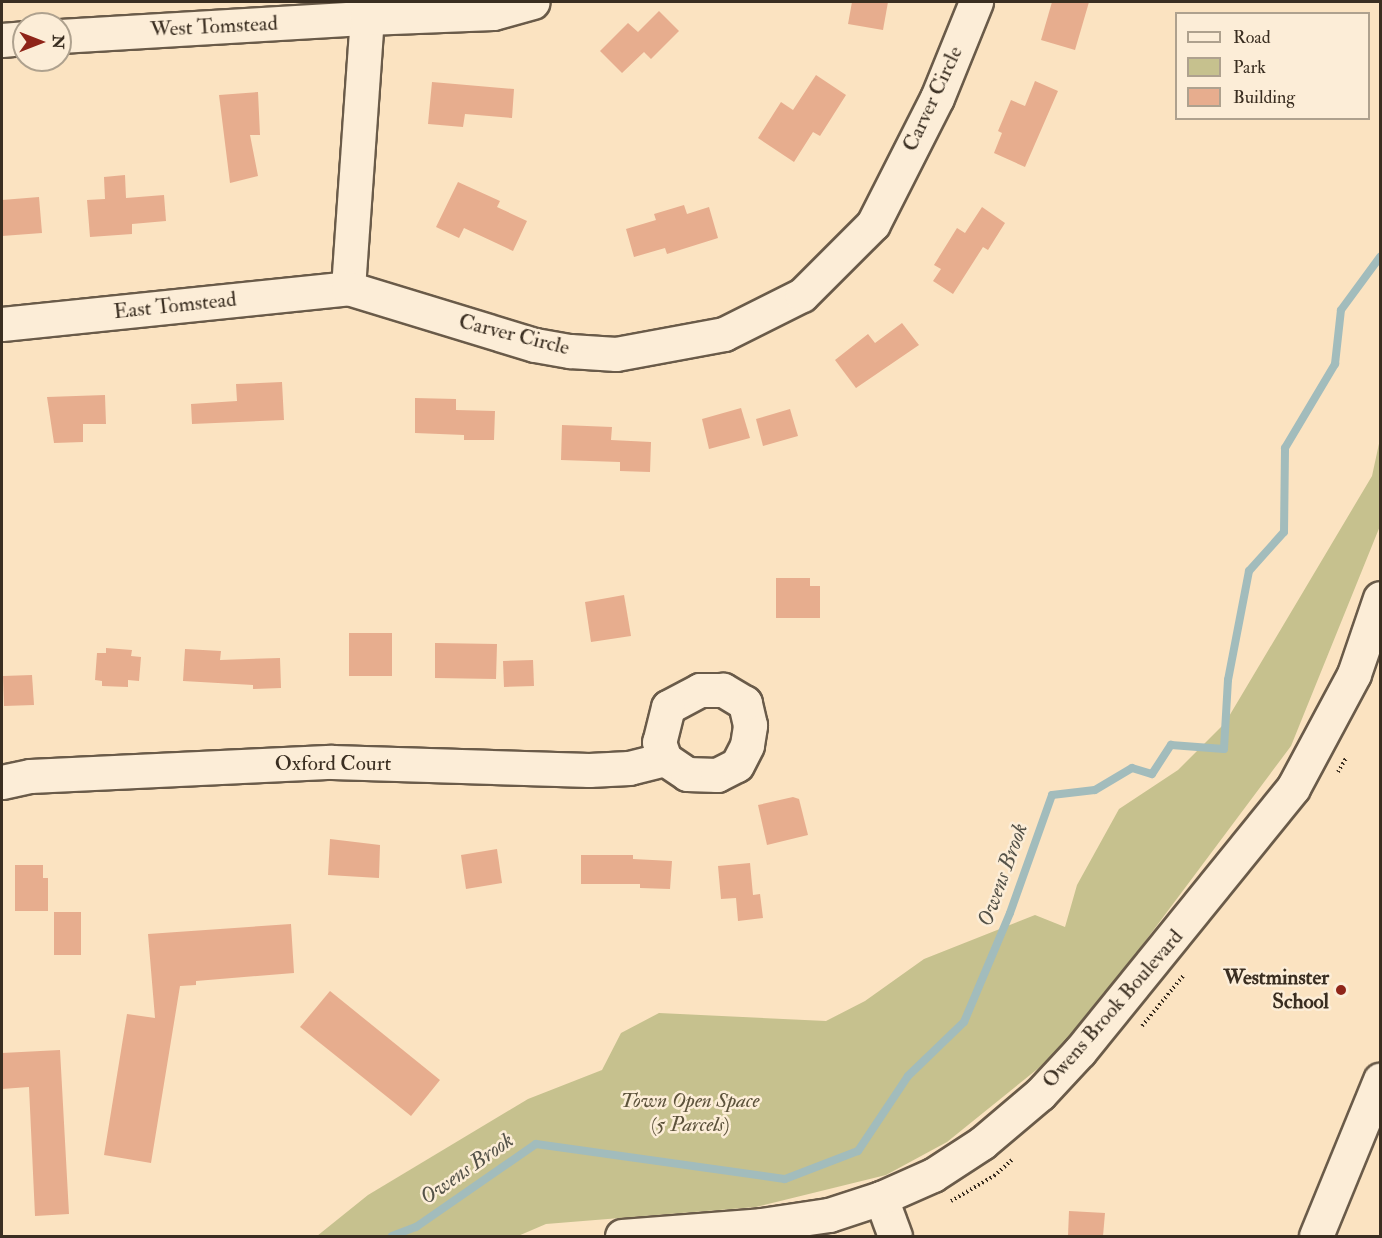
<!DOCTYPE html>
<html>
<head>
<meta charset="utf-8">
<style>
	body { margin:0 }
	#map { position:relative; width:1382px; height:1238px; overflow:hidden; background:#fbe3c1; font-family:"IM FELL Double Pica",serif }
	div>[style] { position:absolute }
	.green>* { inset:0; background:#c6c18e }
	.stream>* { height:8px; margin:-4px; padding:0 4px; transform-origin:4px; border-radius:4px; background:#a2bcbc }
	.building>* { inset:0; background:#e7ad8e }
	.path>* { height:4px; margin-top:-2px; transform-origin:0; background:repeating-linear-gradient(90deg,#3a2e21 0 1.5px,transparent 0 4.5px) }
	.roads { filter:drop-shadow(2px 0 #6a5b49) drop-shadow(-2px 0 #6a5b49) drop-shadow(0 2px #6a5b49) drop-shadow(0 -2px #6a5b49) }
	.minor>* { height:33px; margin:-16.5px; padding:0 16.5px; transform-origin:16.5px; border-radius:16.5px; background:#fcedd7 }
	.dots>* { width:16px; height:16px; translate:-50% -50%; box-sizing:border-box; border:3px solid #fcedd7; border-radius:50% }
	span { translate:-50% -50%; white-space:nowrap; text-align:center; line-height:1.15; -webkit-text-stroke:5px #fcedd7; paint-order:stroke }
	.street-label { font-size:21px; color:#3a2e21 }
	.poi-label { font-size:21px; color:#3a2e21; font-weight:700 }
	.right { translate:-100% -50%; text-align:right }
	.park-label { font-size:21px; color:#5d533c; font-style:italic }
	.water-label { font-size:22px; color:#545248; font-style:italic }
	.frame { position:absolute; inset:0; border:3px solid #3a2e21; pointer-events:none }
	.legend { position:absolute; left:1175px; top:12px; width:195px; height:108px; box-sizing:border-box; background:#fcedd7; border:2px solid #aea18e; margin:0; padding:8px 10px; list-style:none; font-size:18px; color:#3a2e21 }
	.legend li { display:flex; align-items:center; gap:12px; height:30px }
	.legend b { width:30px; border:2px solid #aea18e }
	.north { position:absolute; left:12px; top:12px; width:60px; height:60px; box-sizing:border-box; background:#fcedd7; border:2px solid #aea18e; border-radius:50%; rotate:90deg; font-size:16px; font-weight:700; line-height:24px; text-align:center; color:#3a2e21 }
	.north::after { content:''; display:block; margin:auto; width:21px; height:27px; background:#8f2418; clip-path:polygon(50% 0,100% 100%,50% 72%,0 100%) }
</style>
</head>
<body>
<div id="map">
	<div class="green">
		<i style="clip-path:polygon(1380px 439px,1380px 526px,1291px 746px,1090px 1015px,1040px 1067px,947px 1142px,886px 1175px,756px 1207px,546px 1224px,518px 1236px,317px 1236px,368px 1195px,528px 1099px,602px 1070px,621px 1033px,659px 1013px,826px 1021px,865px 1001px,924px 959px,1035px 915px,1065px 927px,1077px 885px,1119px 809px,1178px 770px,1225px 723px,1372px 476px)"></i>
	</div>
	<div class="stream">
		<i style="left:392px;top:1236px;width:26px;rotate:-21deg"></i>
		<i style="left:416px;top:1227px;width:146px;rotate:-34.7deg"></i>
		<i style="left:536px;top:1144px;width:251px;rotate:8deg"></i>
		<i style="left:785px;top:1179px;width:78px;rotate:-21deg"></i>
		<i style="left:858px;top:1151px;width:90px;rotate:-56.3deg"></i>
		<i style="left:908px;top:1076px;width:78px;rotate:-44deg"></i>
		<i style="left:964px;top:1022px;width:118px;rotate:-67.1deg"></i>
		<i style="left:1010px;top:913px;width:125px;rotate:-70.4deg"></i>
		<i style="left:1052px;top:795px;width:43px;rotate:-6.6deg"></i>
		<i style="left:1095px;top:790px;width:43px;rotate:-30.7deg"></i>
		<i style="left:1132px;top:768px;width:21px;rotate:17deg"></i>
		<i style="left:1152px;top:774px;width:35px;rotate:-57deg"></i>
		<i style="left:1171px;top:745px;width:53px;rotate:4.3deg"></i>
		<i style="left:1224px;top:749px;width:69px;rotate:-86.7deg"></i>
		<i style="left:1228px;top:680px;width:111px;rotate:-79.1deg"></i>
		<i style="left:1249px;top:571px;width:52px;rotate:-48.1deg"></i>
		<i style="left:1284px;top:532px;width:84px;rotate:-89.3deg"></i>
		<i style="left:1285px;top:448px;width:98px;rotate:-59.2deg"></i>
		<i style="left:1335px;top:364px;width:54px;rotate:-83.7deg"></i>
		<i style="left:1341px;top:310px;width:66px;rotate:-53.7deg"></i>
	</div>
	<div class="building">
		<i style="clip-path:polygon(852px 2px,888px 2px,883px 30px,848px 24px)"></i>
		<i style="clip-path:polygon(1052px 2px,1089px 2px,1075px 50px,1041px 40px)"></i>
		<i style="clip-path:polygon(659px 11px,679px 31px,651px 59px,644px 52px,622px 73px,600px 51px,628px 23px,638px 32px)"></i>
		<i style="clip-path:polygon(816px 75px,846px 95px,820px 136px,813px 132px,794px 162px,758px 138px,781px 102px,793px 110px)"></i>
		<i style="clip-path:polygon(1035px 81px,1058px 91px,1025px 167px,994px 153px,1002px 133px,998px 131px,1011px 100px,1025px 106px)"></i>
		<i style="clip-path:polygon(432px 82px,514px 89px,512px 118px,465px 114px,463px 127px,428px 124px)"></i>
		<i style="clip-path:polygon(258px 92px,260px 135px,250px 135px,258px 176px,230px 183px,219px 95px)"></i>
		<i style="clip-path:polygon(125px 175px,126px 198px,164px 195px,166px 221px,132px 224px,132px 234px,90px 237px,87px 200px,105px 199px,104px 177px)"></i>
		<i style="clip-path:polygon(458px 182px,500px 201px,497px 207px,527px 221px,513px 251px,464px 228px,459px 238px,436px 227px)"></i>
		<i style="clip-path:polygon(39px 197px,42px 233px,2px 236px,2px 200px)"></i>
		<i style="clip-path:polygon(684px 205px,687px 214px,709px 207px,718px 238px,667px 254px,665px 248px,634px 257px,626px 229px,656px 220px,654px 214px)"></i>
		<i style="clip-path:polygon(982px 207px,1005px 223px,988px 250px,983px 247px,953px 294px,933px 281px,941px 269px,934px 265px,957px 228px,965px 233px)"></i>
		<i style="clip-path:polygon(902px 323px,919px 345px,856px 388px,835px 360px,868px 334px,875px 343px)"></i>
		<i style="clip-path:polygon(282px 382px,284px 420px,192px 424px,191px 404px,237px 401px,236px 384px)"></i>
		<i style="clip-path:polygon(105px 395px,106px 424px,83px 424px,83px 442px,54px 443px,47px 397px)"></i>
		<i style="clip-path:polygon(415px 398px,456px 399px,456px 410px,495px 411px,494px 440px,464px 440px,464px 435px,415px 433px)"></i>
		<i style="clip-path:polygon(741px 408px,750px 438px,709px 449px,702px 419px)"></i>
		<i style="clip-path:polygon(790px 409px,798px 436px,763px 446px,756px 419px)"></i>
		<i style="clip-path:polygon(562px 425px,612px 427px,611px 440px,651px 442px,650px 472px,620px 471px,620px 462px,561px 460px)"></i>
		<i style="clip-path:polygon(776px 578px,810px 578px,810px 586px,820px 586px,820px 618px,776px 618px)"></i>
		<i style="clip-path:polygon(624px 595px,631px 636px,591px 642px,585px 602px)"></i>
		<i style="clip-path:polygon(349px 633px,392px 633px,392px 676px,349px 676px)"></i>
		<i style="clip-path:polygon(435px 643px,497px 644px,496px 679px,435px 678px)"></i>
		<i style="clip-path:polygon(106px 648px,132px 650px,131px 656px,141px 657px,139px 681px,128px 680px,128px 687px,102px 686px,102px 681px,95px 680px,97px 653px,106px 653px)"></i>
		<i style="clip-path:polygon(185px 649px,221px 651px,220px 660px,280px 658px,281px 688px,253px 689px,253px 685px,183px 681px)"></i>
		<i style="clip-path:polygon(533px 660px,534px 686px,504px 687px,503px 661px)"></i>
		<i style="clip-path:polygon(32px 675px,34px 705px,4px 706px,3px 676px)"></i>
		<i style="clip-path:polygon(793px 797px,799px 799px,808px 835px,767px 845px,758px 805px)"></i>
		<i style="clip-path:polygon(330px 839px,380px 845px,379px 878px,328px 875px)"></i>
		<i style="clip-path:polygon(497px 849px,502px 883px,466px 889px,461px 855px)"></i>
		<i style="clip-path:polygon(581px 855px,633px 855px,633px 859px,672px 861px,670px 889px,640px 888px,640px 884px,581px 884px)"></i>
		<i style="clip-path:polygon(750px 863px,753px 895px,760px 894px,763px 918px,738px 921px,736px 898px,721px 899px,718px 866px)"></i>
		<i style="clip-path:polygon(15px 865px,43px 865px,43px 878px,48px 878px,48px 911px,15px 911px)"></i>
		<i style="clip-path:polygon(54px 912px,81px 912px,81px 955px,54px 955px)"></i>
		<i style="clip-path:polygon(291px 924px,294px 973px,196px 981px,196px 985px,180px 986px,151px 1163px,104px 1155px,127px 1014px,155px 1018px,148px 934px)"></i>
		<i style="clip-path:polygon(330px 991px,440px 1080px,411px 1116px,300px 1027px)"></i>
		<i style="clip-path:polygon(60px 1050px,69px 1214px,35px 1216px,29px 1087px,2px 1089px,2px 1053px)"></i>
		<i style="clip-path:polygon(1069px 1211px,1105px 1213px,1103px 1236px,1068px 1236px)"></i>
	</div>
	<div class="path">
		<i style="left:1338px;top:772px;width:16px;rotate:-60deg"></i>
		<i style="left:1142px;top:1026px;width:65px;rotate:-50.6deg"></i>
		<i style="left:951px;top:1201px;width:50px;rotate:-30.2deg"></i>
		<i style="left:994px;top:1176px;width:24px;rotate:-42deg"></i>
	</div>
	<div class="roads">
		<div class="minor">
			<i style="left:60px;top:36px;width:308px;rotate:-3.4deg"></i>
			<i style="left:2px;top:40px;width:22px;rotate:-5deg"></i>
			<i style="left:348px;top:288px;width:271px;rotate:-86deg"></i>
			<i style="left:367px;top:18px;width:126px;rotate:-2.3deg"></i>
			<i style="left:493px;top:13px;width:41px;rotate:-15.4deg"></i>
			<i style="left:2px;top:324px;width:348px;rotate:-5.9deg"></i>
			<i style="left:348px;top:288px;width:195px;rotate:17deg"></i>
			<i style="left:535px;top:345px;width:36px;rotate:10deg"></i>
			<i style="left:570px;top:351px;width:46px;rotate:3.7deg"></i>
			<i style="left:616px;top:354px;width:110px;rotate:-10.5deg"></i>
			<i style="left:724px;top:334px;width:87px;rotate:-26.6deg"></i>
			<i style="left:802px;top:295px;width:100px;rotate:-45deg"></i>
			<i style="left:873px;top:224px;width:141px;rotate:-63.1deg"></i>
			<i style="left:937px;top:98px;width:104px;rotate:-67.9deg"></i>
			<i style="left:2px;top:782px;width:29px;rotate:-12deg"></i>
			<i style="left:30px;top:776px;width:302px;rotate:-2.7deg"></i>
			<i style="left:332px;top:762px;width:257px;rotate:1.8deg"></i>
			<i style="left:589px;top:770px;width:40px;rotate:-2.9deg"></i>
			<i style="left:629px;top:768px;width:37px;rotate:-14deg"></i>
			<i style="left:665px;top:759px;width:27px;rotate:34deg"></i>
			<i style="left:687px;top:774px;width:30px;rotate:2deg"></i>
			<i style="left:717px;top:775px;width:22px;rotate:-27deg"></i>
			<i style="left:737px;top:765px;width:22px;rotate:-63deg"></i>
			<i style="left:747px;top:745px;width:20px;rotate:-81deg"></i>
			<i style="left:750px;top:725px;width:23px;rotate:-103deg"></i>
			<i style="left:745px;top:703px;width:26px;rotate:-149deg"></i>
			<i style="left:723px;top:690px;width:23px;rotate:180deg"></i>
			<i style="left:700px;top:690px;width:36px;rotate:152deg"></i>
			<i style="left:668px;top:707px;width:36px;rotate:104deg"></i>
			<i style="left:659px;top:742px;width:18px;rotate:71deg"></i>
			<i style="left:881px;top:1198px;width:40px;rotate:69.8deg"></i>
			<i style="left:622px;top:1236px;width:139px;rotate:-4.5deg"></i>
			<i style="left:761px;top:1225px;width:69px;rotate:-8.4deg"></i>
			<i style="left:829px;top:1215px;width:55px;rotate:-18.1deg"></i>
			<i style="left:881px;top:1198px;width:57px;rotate:-23.9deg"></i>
			<i style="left:933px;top:1175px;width:59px;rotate:-33.1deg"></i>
			<i style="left:982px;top:1143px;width:76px;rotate:-40.2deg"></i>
			<i style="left:1040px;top:1094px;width:59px;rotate:-47.1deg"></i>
			<i style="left:1080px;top:1051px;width:338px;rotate:-51deg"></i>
			<i style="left:1293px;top:788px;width:129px;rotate:-61.8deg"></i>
			<i style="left:1354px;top:674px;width:80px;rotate:-71.1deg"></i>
			<i style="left:1316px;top:1236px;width:169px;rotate:-67.7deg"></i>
		</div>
	</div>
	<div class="dots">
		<i style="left:1341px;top:990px;background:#8f2418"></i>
	</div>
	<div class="street-label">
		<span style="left:214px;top:27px;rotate:-3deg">West Tomstead</span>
		<span style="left:933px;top:99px;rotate:-65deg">Carver Circle</span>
		<span style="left:175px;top:306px;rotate:-6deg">East Tomstead</span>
		<span style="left:514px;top:335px;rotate:14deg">Carver Circle</span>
		<span style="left:333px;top:764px">Oxford Court</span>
		<span style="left:1113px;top:1009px;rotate:-49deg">Owens Brook Boulevard</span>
	</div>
	<div class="poi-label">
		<span class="right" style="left:1329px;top:990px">Westminster<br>School</span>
	</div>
	<div class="park-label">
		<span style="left:690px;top:1113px">Town Open Space<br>(5 Parcels)</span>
	</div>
	<div class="water-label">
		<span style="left:1003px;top:875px;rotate:-70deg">Owens Brook</span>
		<span style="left:467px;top:1169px;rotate:-35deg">Owens Brook</span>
	</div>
	<div class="frame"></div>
	<ul class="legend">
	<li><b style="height:8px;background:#fcedd7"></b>Road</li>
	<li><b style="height:16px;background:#c6c18e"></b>Park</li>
	<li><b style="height:16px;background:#e7ad8e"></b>Building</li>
	</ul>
	<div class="north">N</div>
</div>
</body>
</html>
